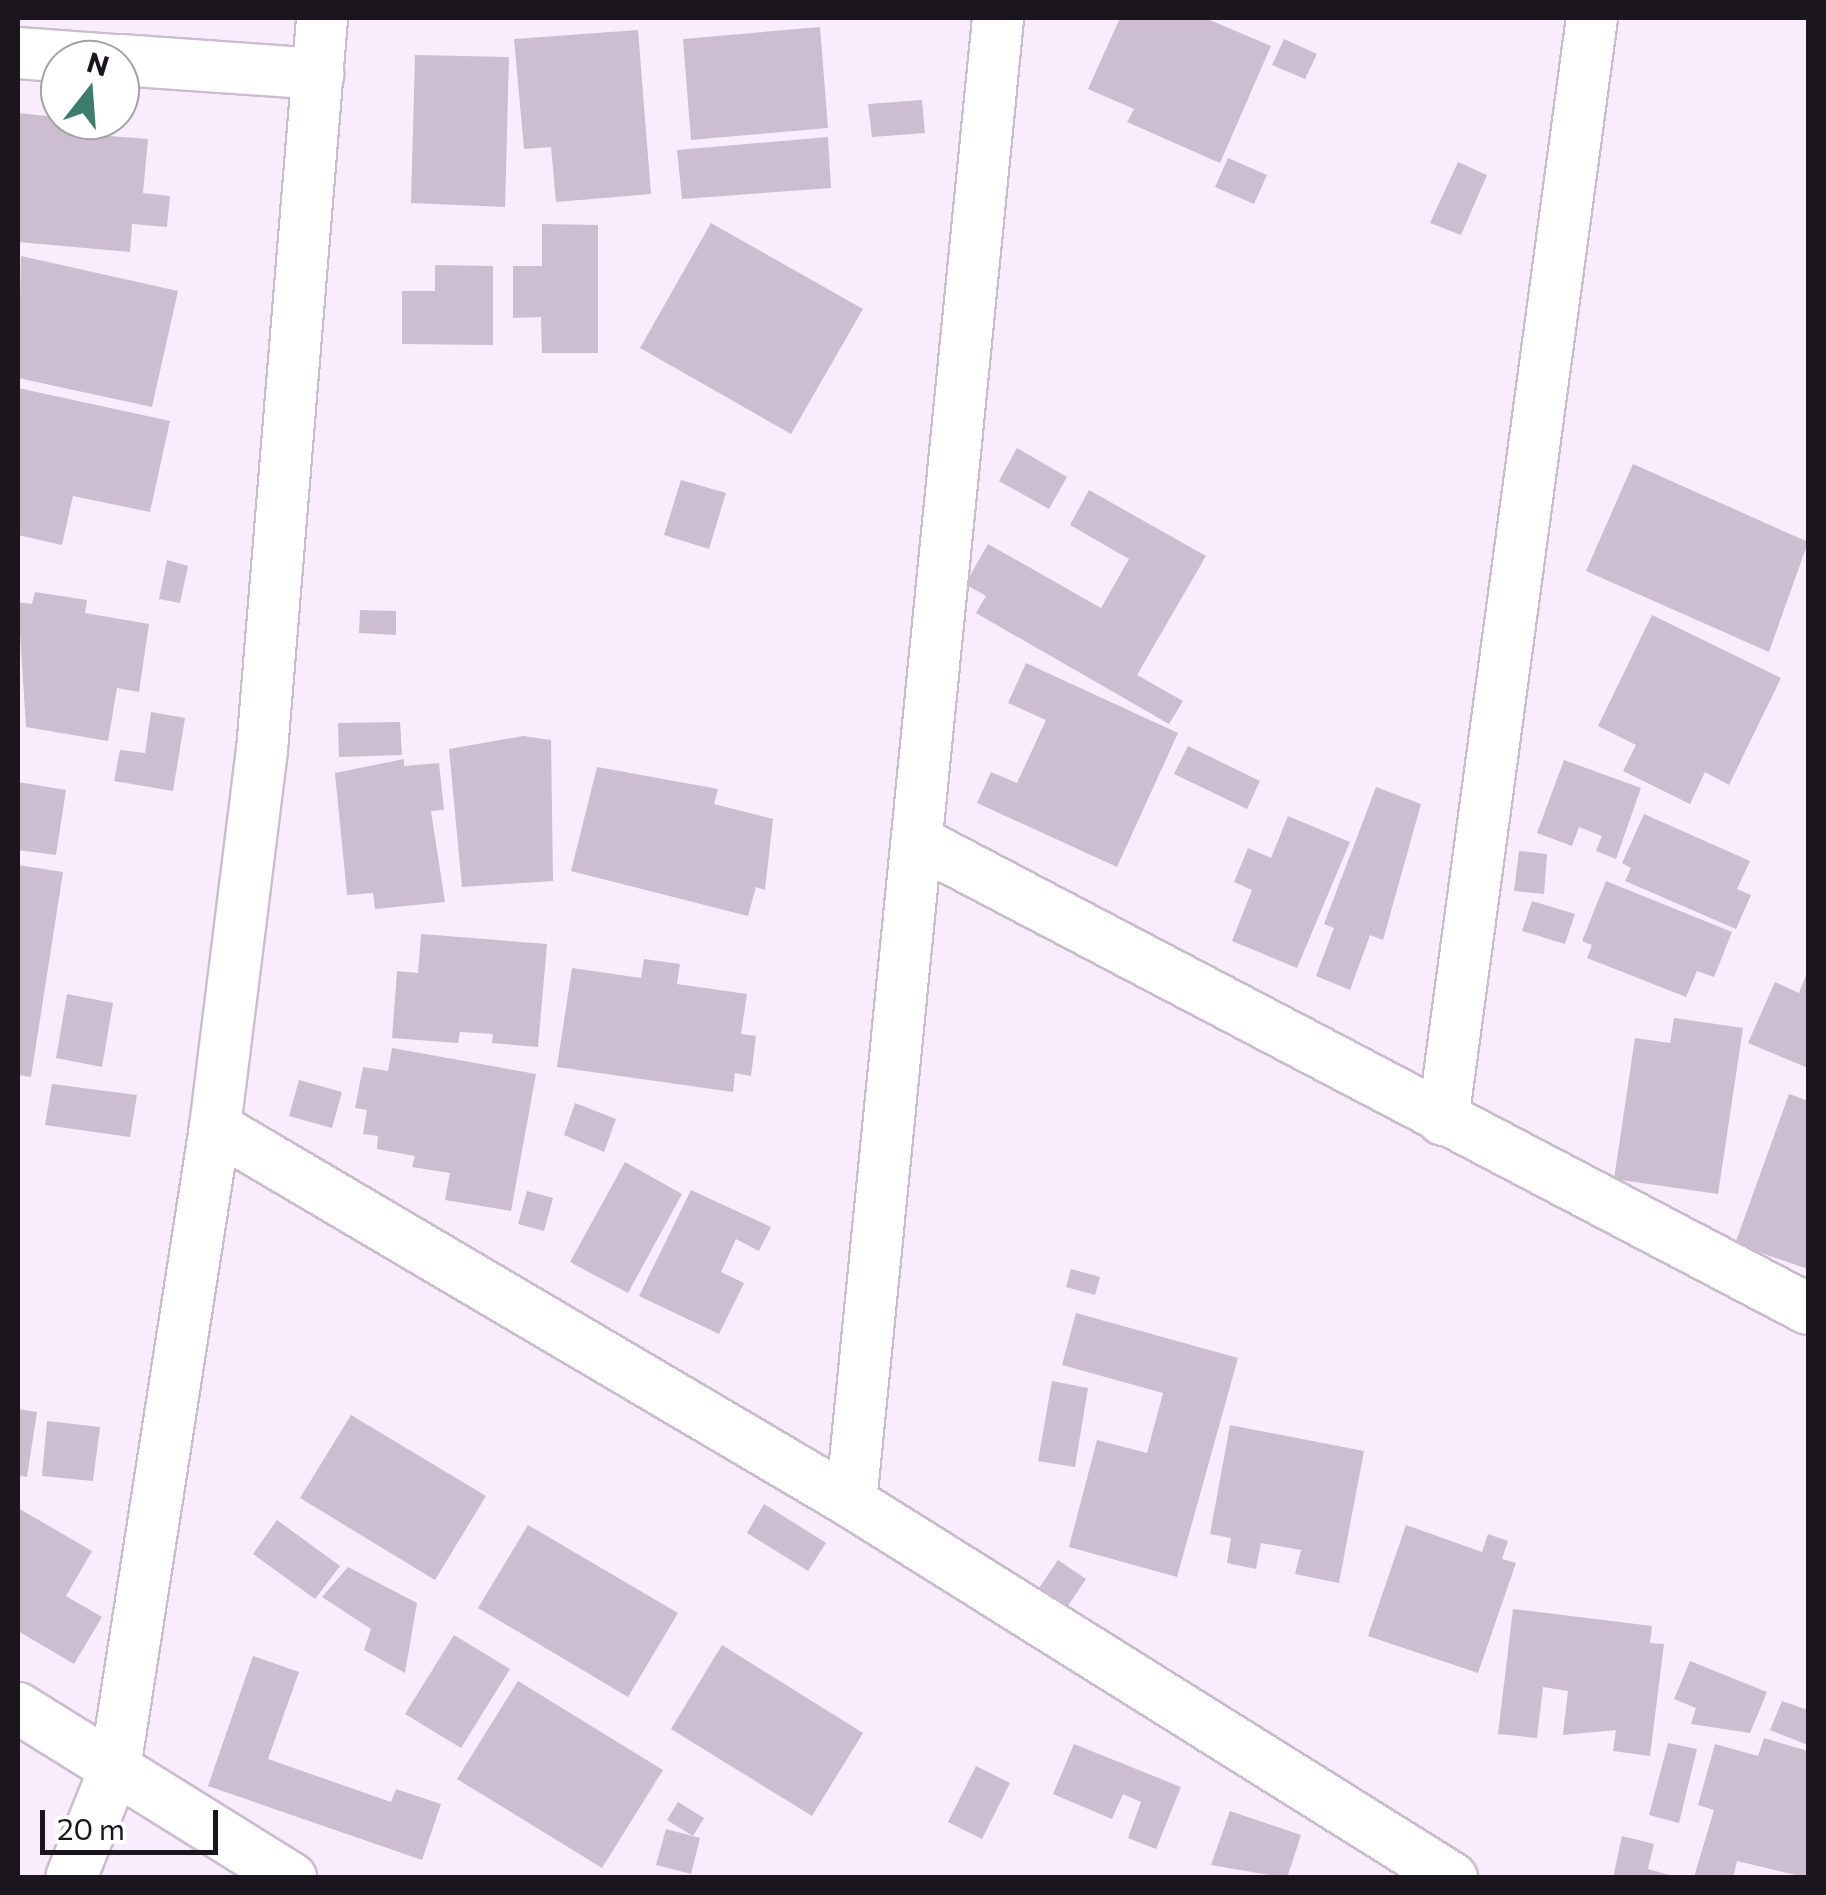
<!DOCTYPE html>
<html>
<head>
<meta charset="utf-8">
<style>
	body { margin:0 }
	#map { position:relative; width:1826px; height:1895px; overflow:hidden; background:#f9ecfd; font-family:Commissioner,sans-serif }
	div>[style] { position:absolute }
	.building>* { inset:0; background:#ccbdd1 }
	.roads { filter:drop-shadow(2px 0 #ccbcd0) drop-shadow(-2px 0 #ccbcd0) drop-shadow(0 2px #ccbcd0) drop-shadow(0 -2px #ccbcd0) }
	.minor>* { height:50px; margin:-25px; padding:0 25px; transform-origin:25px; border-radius:25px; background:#fff }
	span { translate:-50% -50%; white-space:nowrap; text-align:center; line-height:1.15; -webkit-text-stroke:9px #fff; paint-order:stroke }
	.frame { position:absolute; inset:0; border:20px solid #1b151d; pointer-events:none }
	.north { position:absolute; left:40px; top:40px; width:100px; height:100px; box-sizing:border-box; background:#fff; border:2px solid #a4a1a5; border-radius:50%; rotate:17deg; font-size:28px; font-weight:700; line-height:40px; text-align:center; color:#1b151d }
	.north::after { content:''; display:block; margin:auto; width:35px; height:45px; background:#3d7d6b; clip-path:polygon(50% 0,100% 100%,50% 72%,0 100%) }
	.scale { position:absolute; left:40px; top:1810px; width:178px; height:45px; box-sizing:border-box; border:5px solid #1b151d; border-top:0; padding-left:12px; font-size:30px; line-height:35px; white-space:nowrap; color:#1b151d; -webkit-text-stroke:8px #fff; paint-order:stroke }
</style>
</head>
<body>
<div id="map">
	<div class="building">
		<i style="clip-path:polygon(1120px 18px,1205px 18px,1271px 46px,1220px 163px,1127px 122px,1134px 109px,1088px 89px)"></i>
		<i style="clip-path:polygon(820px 27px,828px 128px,691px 140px,683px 39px)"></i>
		<i style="clip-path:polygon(638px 30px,651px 194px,556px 202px,551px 147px,524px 149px,514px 39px)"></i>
		<i style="clip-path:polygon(1284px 39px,1317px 54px,1305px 79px,1272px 65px)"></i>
		<i style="clip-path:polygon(415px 55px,509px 57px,505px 207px,411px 203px)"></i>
		<i style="clip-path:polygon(922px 100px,925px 133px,872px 137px,868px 104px)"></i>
		<i style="clip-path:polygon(18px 113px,85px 120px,83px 134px,148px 139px,143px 193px,170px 196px,167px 227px,132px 224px,130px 252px,18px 242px)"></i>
		<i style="clip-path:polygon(828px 137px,831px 188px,682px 199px,677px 150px)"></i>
		<i style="clip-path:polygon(1228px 158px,1267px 175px,1254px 204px,1215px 187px)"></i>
		<i style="clip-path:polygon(1458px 162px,1487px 175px,1461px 235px,1430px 223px)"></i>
		<i style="clip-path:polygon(711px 223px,863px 309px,791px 434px,640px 348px)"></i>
		<i style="clip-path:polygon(542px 224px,598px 225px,598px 353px,542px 353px,541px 317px,513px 318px,513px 266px,542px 266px)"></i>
		<i style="clip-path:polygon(21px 256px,178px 291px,152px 407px,18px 378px)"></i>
		<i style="clip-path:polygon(435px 265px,493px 266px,493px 345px,402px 344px,402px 291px,435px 291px)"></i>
		<i style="clip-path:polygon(18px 388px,170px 421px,150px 512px,73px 496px,62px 545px,18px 535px)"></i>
		<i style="clip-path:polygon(1017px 448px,1067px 477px,1049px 509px,999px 481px)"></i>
		<i style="clip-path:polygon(1633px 464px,1808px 542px,1769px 652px,1586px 571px)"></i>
		<i style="clip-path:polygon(681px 480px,726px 493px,709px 549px,664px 535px)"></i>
		<i style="clip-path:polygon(1089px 490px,1206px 556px,1137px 675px,1183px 701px,1169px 724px,976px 613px,986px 596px,965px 584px,988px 544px,1101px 608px,1129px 559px,1070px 525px)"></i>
		<i style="clip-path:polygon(167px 560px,188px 566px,180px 603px,159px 599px)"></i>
		<i style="clip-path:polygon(35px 592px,87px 600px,85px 613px,149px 624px,139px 692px,117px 688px,108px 741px,26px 727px,18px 602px,32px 604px)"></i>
		<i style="clip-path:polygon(360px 610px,396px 611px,396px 635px,359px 633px)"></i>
		<i style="clip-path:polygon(1652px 615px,1781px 678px,1729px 785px,1705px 772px,1690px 804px,1623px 771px,1636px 745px,1598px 726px)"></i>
		<i style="clip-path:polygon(1026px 663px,1178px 733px,1117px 867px,977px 803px,991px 772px,1017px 783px,1046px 720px,1008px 703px)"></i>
		<i style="clip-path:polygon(151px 712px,185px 718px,173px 791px,114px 781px,120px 750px,145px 753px)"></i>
		<i style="clip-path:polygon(400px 722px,402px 755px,339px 757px,338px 723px)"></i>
		<i style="clip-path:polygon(523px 736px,551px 740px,553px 881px,462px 887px,449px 749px)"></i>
		<i style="clip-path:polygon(1188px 746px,1260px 781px,1247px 809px,1174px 774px)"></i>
		<i style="clip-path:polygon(404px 759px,404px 766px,439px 763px,444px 810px,431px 811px,445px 902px,375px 909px,373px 893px,347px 895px,335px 773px)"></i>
		<i style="clip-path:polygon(1564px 760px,1641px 788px,1616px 859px,1596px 851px,1602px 836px,1579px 827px,1572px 846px,1537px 833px)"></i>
		<i style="clip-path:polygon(597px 767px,718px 789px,714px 804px,773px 819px,765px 890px,756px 887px,748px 916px,571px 871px)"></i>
		<i style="clip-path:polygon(18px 782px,66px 790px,56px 855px,18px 850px)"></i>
		<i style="clip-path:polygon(1376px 787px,1421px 804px,1383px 940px,1370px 935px,1350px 990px,1316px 976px,1334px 928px,1324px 924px)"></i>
		<i style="clip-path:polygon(1644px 814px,1750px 861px,1737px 889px,1751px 895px,1736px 929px,1625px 881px,1631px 868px,1622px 863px)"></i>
		<i style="clip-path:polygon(1288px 816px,1350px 842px,1297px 968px,1232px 941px,1252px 890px,1234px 882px,1248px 848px,1271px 858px)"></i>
		<i style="clip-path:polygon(1519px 851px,1547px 854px,1544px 894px,1514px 891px)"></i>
		<i style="clip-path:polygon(18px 865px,63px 872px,31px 1077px,18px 1075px)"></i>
		<i style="clip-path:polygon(1606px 881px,1732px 932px,1714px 977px,1697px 971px,1686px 997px,1587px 958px,1592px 945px,1582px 941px)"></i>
		<i style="clip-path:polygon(1532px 901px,1575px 914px,1565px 944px,1522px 931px)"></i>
		<i style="clip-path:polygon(421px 934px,547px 944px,538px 1047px,492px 1043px,493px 1034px,460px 1032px,458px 1043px,392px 1038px,397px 971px,418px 973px)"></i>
		<i style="clip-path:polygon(644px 959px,680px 964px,677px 984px,747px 994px,741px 1034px,756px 1036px,751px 1076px,735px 1073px,733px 1092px,557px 1067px,572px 968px,641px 978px)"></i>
		<i style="clip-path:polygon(1808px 970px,1808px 1068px,1748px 1043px,1775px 982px,1799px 993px)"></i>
		<i style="clip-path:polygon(67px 994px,113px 1003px,102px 1067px,56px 1058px)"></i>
		<i style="clip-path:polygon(1674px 1018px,1743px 1028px,1718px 1194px,1614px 1179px,1635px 1038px,1670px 1043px)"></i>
		<i style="clip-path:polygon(392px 1048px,536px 1074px,511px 1211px,445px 1200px,450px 1173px,412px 1167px,415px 1156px,377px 1149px,378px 1136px,363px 1134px,367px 1110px,355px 1108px,363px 1067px,388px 1071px)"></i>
		<i style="clip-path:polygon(299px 1080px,342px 1092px,332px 1128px,289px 1116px)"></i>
		<i style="clip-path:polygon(52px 1084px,137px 1095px,130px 1137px,45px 1125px)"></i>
		<i style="clip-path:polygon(1789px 1094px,1808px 1101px,1808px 1269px,1735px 1244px)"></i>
		<i style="clip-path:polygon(575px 1103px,616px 1119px,604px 1152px,564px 1135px)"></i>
		<i style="clip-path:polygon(625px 1162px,682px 1194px,628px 1293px,570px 1262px)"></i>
		<i style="clip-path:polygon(691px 1190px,771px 1227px,759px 1251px,736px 1239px,721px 1272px,744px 1283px,719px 1334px,639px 1296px)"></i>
		<i style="clip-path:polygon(527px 1191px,553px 1198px,544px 1231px,518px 1224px)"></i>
		<i style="clip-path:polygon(1071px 1269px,1100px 1277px,1095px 1295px,1066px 1287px)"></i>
		<i style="clip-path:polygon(1076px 1313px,1238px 1358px,1177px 1577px,1069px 1547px,1097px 1440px,1147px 1453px,1163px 1393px,1062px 1365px)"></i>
		<i style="clip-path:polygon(1052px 1381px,1088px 1388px,1075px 1467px,1038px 1461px)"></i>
		<i style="clip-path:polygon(18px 1409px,37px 1412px,27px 1477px,18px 1475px)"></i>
		<i style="clip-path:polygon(351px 1415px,486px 1496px,435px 1580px,300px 1498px)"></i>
		<i style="clip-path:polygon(47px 1421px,100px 1427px,93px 1481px,42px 1476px)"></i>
		<i style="clip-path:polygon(1230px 1425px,1364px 1451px,1339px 1583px,1295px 1574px,1301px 1550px,1261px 1543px,1256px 1569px,1227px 1563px,1231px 1538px,1210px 1534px)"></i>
		<i style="clip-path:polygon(764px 1504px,826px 1543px,808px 1571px,747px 1533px)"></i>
		<i style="clip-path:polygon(18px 1508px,92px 1551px,66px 1596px,102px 1617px,74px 1664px,18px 1631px)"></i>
		<i style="clip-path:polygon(277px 1520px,340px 1566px,315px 1599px,253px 1554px)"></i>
		<i style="clip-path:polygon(528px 1525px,678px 1613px,628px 1697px,478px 1608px)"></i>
		<i style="clip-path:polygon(1406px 1525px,1482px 1552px,1488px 1534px,1508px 1541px,1502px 1559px,1516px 1563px,1478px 1673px,1368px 1636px)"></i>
		<i style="clip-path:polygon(1058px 1560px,1086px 1579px,1067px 1607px,1039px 1588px)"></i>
		<i style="clip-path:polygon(348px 1567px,417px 1603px,405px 1673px,364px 1650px,371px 1629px,322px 1597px)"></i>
		<i style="clip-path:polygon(1513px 1609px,1652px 1626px,1650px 1643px,1664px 1644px,1650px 1756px,1613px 1751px,1616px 1730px,1563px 1735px,1568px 1691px,1543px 1687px,1537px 1738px,1498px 1734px)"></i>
		<i style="clip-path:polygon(454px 1635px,510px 1669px,461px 1748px,405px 1714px)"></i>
		<i style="clip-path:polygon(722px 1645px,863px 1733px,812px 1816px,671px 1729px)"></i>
		<i style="clip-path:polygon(253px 1656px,299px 1672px,268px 1759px,391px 1802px,396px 1789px,441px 1804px,422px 1860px,208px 1786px)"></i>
		<i style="clip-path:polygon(1690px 1661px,1767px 1692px,1750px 1733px,1691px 1724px,1696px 1708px,1674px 1699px)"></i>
		<i style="clip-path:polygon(518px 1681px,663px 1770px,602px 1868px,457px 1779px)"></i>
		<i style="clip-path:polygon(1782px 1701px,1808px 1710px,1808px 1745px,1770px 1730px)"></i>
		<i style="clip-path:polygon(1764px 1738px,1808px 1751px,1808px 1878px,1737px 1861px,1733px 1878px,1694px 1877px,1714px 1810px,1698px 1805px,1715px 1744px,1758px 1756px)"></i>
		<i style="clip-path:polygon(1668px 1743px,1697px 1749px,1679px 1823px,1649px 1815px)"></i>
		<i style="clip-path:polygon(1074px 1744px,1181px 1787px,1156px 1849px,1128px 1838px,1141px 1802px,1123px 1794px,1112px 1819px,1053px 1794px)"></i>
		<i style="clip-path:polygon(976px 1766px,1010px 1783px,982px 1839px,948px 1822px)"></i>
		<i style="clip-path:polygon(678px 1802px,704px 1818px,693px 1836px,667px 1820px)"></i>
		<i style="clip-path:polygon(1230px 1811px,1301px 1835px,1287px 1878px,1211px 1865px)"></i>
		<i style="clip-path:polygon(666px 1829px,700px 1838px,691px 1874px,656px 1865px)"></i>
		<i style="clip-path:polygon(1622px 1836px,1654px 1844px,1648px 1869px,1680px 1878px,1613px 1878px)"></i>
	</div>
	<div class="roads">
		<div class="minor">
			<i style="left:18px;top:53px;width:96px;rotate:4.2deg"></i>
			<i style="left:120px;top:60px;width:199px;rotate:4deg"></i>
			<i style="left:917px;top:841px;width:1006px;rotate:27.71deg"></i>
			<i style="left:1443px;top:1120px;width:1112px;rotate:-82.3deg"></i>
			<i style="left:215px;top:1127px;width:738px;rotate:30.52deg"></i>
			<i style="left:851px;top:1502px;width:709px;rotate:32.03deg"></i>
			<i style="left:851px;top:1502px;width:1491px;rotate:-84.34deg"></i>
			<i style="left:18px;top:1708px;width:322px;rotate:31.9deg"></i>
			<i style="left:71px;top:1878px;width:118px;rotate:-68.2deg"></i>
			<i style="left:115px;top:1768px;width:649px;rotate:-81.13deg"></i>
			<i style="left:215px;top:1127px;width:380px;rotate:-82.9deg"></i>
			<i style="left:262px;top:750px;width:734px;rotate:-85.31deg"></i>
		</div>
	</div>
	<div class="frame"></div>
	<div class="north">N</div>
	<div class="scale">20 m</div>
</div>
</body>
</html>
